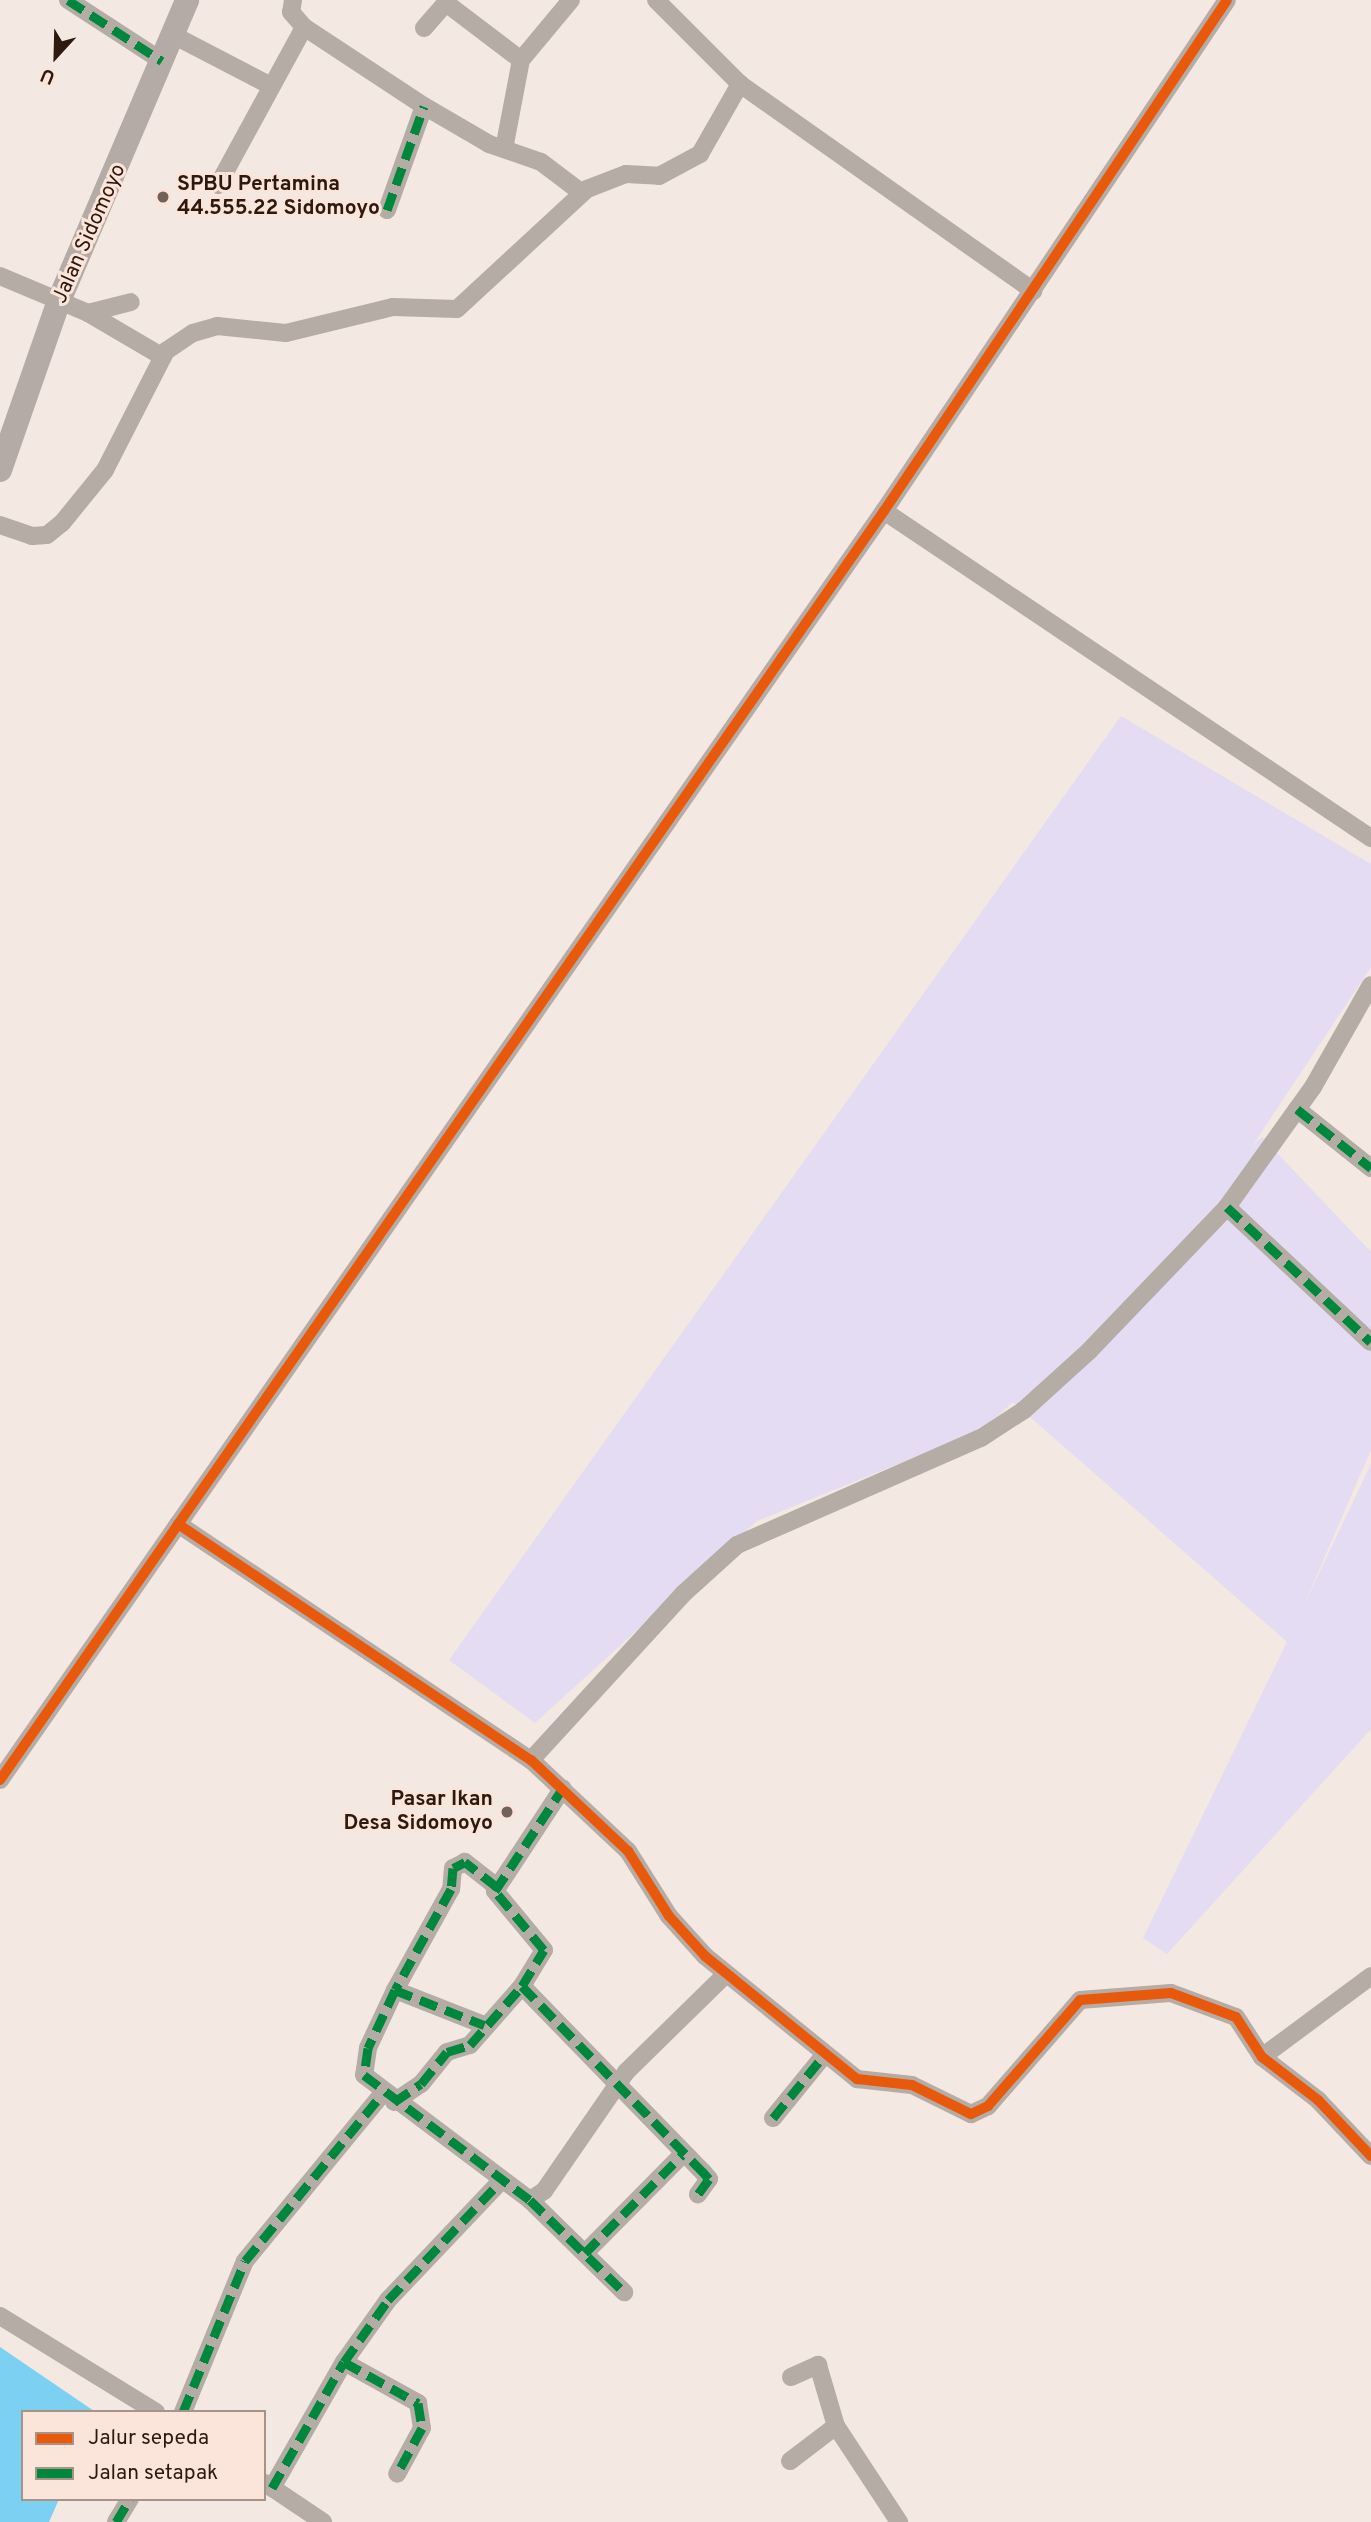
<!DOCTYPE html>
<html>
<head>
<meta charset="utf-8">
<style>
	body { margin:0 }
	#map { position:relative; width:1371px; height:2522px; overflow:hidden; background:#f3e8e2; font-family:Overpass,sans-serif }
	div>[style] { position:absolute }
	.green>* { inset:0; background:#e3dcf2 }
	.water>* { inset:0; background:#7cd0f1 }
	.minor>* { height:18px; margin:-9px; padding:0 9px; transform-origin:9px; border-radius:9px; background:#b5aca6 }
	.secondary>* { height:24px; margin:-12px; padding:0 12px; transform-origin:12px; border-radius:12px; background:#b5aba6 }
	.quiet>* { height:9px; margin-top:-4.5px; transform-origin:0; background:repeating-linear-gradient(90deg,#00873e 0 18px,transparent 0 27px) }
	.cycleway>* { height:10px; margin:-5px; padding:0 5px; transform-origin:5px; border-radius:5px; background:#e8590c }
	.dots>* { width:19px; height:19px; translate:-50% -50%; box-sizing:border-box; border:4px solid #fbe5da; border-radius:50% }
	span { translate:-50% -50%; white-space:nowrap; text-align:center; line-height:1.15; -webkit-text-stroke:6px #fbe5da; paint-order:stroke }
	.poi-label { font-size:21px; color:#2c190f; font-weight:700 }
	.left { translate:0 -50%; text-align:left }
	.right { translate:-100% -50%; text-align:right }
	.street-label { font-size:21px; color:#2c190f }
	.legend { position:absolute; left:21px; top:2410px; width:245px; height:91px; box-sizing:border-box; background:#fbe5da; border:2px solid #a89389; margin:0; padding:9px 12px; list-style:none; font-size:21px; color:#2c190f }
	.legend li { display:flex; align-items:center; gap:14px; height:35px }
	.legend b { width:35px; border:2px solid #a89389 }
	.north { position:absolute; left:21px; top:21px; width:70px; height:70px; -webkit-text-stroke:5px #fbe5da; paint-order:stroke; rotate:202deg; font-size:19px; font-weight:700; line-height:28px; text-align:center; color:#2c190f }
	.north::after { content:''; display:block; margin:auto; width:24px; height:32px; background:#2c190f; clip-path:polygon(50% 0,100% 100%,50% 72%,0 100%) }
</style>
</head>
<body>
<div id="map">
	<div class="green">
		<i style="clip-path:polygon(1121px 716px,1371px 864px,1371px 967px,1253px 1145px,1262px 1137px,1371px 1252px,1371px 1450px,1303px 1607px,1371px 1464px,1371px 1729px,1167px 1954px,1143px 1938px,1287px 1642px,1013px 1402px,982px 1430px,757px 1521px,535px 1723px,449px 1660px)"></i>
	</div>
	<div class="water">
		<i style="clip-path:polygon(0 2347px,94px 2411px,23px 2412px,23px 2499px,59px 2499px,49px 2522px,0 2522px)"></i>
	</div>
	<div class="minor">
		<i style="left:68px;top:0;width:112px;rotate:33deg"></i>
		<i style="left:293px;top:0;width:12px;rotate:99deg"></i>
		<i style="left:291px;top:12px;width:20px;rotate:49deg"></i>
		<i style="left:304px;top:27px;width:144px;rotate:33.4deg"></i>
		<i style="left:424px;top:106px;width:75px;rotate:30.3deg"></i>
		<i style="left:489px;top:144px;width:55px;rotate:19.1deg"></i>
		<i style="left:541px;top:162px;width:51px;rotate:37.1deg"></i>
		<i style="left:656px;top:0;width:119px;rotate:45deg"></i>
		<i style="left:740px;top:84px;width:359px;rotate:35.2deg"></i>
		<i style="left:446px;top:3px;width:94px;rotate:37.2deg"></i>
		<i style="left:521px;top:60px;width:78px;rotate:-50.2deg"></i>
		<i style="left:424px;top:28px;width:37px;rotate:-49deg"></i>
		<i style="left:173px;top:35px;width:110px;rotate:27.5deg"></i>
		<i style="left:504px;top:149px;width:91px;rotate:-79.2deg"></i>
		<i style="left:218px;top:185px;width:180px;rotate:-61.4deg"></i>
		<i style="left:387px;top:210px;width:110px;rotate:-70.4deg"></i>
		<i style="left:0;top:276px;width:95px;rotate:22.8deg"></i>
		<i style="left:88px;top:313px;width:44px;rotate:-14.3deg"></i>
		<i style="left:88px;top:313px;width:87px;rotate:30.4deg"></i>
		<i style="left:884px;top:511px;width:587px;rotate:33.88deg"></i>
		<i style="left:0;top:525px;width:34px;rotate:19deg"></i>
		<i style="left:32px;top:536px;width:15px;rotate:-4deg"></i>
		<i style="left:47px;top:535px;width:19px;rotate:-39deg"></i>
		<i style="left:62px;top:523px;width:68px;rotate:-50.9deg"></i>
		<i style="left:105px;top:470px;width:134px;rotate:-62.9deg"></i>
		<i style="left:166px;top:351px;width:32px;rotate:-34deg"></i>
		<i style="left:193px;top:333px;width:25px;rotate:-16deg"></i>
		<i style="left:217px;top:326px;width:69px;rotate:5.8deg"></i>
		<i style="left:286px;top:333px;width:110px;rotate:-13.7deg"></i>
		<i style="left:393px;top:307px;width:64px;rotate:1.8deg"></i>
		<i style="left:457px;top:309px;width:177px;rotate:-42.7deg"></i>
		<i style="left:587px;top:189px;width:42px;rotate:-21deg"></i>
		<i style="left:626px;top:174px;width:33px;rotate:3deg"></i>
		<i style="left:659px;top:176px;width:47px;rotate:-28.2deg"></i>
		<i style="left:700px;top:154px;width:81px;rotate:-60.3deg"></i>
		<i style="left:1297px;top:1109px;width:95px;rotate:38.6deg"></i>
		<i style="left:1227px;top:1207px;width:197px;rotate:43.2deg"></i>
		<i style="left:178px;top:1524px;width:425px;rotate:33.8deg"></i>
		<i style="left:531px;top:1760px;width:133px;rotate:43.2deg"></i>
		<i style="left:628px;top:1851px;width:77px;rotate:57.8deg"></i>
		<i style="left:669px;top:1916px;width:54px;rotate:48deg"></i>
		<i style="left:705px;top:1956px;width:196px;rotate:39deg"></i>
		<i style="left:857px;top:2079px;width:55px;rotate:6.2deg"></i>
		<i style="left:912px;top:2085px;width:66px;rotate:26.2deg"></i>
		<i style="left:971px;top:2114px;width:19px;rotate:-25deg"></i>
		<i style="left:988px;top:2106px;width:140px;rotate:-49deg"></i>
		<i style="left:1080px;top:2000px;width:91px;rotate:-4.4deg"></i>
		<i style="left:1171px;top:1993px;width:69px;rotate:20.3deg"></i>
		<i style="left:1236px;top:2017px;width:48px;rotate:57deg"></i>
		<i style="left:1262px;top:2057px;width:71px;rotate:37.5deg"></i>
		<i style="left:1318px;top:2100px;width:77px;rotate:46.6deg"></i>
		<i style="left:531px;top:1760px;width:225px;rotate:-47.5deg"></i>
		<i style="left:683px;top:1594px;width:73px;rotate:-42.2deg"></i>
		<i style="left:737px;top:1545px;width:266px;rotate:-23.7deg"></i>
		<i style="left:981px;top:1438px;width:51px;rotate:-33.1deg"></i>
		<i style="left:1024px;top:1410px;width:88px;rotate:-42.2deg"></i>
		<i style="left:1089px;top:1351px;width:199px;rotate:-46.2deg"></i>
		<i style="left:1227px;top:1207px;width:148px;rotate:-54.4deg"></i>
		<i style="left:1313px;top:1087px;width:117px;rotate:-60.4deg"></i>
		<i style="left:0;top:1780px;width:1547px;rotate:-55.14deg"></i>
		<i style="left:884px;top:511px;width:615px;rotate:-56.13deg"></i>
		<i style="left:497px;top:1887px;width:41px;rotate:-142deg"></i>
		<i style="left:465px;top:1862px;width:13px;rotate:153deg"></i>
		<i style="left:453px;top:1868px;width:21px;rotate:95deg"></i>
		<i style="left:451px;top:1889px;width:115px;rotate:119deg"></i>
		<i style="left:395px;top:1990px;width:64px;rotate:115deg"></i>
		<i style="left:368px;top:2048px;width:27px;rotate:98deg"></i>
		<i style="left:364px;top:2075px;width:208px;rotate:37deg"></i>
		<i style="left:530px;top:2200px;width:132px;rotate:44.4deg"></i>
		<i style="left:522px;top:1986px;width:42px;rotate:-58.6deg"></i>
		<i style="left:544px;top:1950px;width:77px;rotate:-129.7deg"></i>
		<i style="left:495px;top:1891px;width:123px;rotate:-56.6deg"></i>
		<i style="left:395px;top:1990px;width:96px;rotate:21.5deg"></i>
		<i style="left:1262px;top:2057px;width:136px;rotate:-36.6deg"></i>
		<i style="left:394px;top:2102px;width:32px;rotate:-34deg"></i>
		<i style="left:421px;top:2084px;width:41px;rotate:-50.9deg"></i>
		<i style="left:447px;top:2052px;width:24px;rotate:-17deg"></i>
		<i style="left:470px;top:2045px;width:79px;rotate:-48.6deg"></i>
		<i style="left:522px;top:1986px;width:260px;rotate:45.8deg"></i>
		<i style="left:703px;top:2172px;width:9px;rotate:49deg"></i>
		<i style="left:709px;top:2179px;width:19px;rotate:126deg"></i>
		<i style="left:773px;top:2118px;width:82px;rotate:-50.9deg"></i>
		<i style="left:530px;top:2200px;width:17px;rotate:-33deg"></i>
		<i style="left:544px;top:2191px;width:145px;rotate:-55.4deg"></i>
		<i style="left:626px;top:2072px;width:139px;rotate:-44.4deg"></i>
		<i style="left:585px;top:2253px;width:138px;rotate:-45.3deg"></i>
		<i style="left:0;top:2316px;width:183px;rotate:31.6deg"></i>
		<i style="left:344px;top:2362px;width:85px;rotate:29deg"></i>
		<i style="left:418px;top:2403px;width:25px;rotate:81deg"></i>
		<i style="left:422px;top:2428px;width:52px;rotate:118.5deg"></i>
		<i style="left:791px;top:2377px;width:30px;rotate:-24deg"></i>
		<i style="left:818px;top:2365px;width:64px;rotate:73.6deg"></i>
		<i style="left:836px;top:2426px;width:115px;rotate:56.7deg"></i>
		<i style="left:183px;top:2412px;width:163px;rotate:-67.7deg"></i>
		<i style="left:245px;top:2261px;width:216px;rotate:-50.6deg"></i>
		<i style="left:790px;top:2461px;width:58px;rotate:-37.3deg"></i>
		<i style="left:265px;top:2483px;width:70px;rotate:33.9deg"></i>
		<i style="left:272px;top:2488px;width:145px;rotate:-60.3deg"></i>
		<i style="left:344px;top:2362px;width:76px;rotate:-54.6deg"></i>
		<i style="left:388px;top:2300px;width:163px;rotate:-46.5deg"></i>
		<i style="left:116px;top:2522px;width:27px;rotate:-59deg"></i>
	</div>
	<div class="secondary">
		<i style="left:0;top:470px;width:177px;rotate:-70.8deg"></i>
		<i style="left:58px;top:303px;width:329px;rotate:-66.9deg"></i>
	</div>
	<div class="quiet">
		<i style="left:68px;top:0;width:112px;rotate:33deg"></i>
		<i style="left:387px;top:210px;width:110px;rotate:-70.4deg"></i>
		<i style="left:1297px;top:1109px;width:95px;rotate:38.6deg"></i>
		<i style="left:1227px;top:1207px;width:197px;rotate:43.2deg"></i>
		<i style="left:497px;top:1887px;width:41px;rotate:-142deg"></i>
		<i style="left:465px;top:1862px;width:13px;rotate:153deg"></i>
		<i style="left:453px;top:1868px;width:21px;rotate:95deg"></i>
		<i style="left:451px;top:1889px;width:115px;rotate:119deg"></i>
		<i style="left:395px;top:1990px;width:64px;rotate:115deg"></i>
		<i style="left:368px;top:2048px;width:27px;rotate:98deg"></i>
		<i style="left:364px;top:2075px;width:208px;rotate:37deg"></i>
		<i style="left:530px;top:2200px;width:132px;rotate:44.4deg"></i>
		<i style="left:522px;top:1986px;width:42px;rotate:-58.6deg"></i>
		<i style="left:544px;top:1950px;width:77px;rotate:-129.7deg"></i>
		<i style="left:495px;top:1891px;width:123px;rotate:-56.6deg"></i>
		<i style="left:395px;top:1990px;width:96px;rotate:21.5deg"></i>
		<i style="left:394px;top:2102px;width:32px;rotate:-34deg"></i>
		<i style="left:421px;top:2084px;width:41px;rotate:-50.9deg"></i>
		<i style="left:447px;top:2052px;width:24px;rotate:-17deg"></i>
		<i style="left:470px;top:2045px;width:79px;rotate:-48.6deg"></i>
		<i style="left:522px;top:1986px;width:260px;rotate:45.8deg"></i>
		<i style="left:703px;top:2172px;width:9px;rotate:49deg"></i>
		<i style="left:709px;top:2179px;width:19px;rotate:126deg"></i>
		<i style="left:773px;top:2118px;width:82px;rotate:-50.9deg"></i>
		<i style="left:585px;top:2253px;width:138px;rotate:-45.3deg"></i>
		<i style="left:344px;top:2362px;width:85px;rotate:29deg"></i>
		<i style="left:418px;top:2403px;width:25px;rotate:81deg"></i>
		<i style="left:422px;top:2428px;width:52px;rotate:118.5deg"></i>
		<i style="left:183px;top:2412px;width:163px;rotate:-67.7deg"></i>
		<i style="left:245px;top:2261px;width:216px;rotate:-50.6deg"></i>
		<i style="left:272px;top:2488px;width:145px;rotate:-60.3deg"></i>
		<i style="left:344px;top:2362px;width:76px;rotate:-54.6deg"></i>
		<i style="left:388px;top:2300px;width:163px;rotate:-46.5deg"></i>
		<i style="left:116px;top:2522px;width:27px;rotate:-59deg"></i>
	</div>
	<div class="cycleway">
		<i style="left:178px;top:1524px;width:425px;rotate:33.8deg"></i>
		<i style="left:531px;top:1760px;width:133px;rotate:43.2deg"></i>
		<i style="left:628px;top:1851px;width:77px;rotate:57.8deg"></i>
		<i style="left:669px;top:1916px;width:54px;rotate:48deg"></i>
		<i style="left:705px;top:1956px;width:196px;rotate:39deg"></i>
		<i style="left:857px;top:2079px;width:55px;rotate:6.2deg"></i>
		<i style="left:912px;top:2085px;width:66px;rotate:26.2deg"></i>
		<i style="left:971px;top:2114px;width:19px;rotate:-25deg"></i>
		<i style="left:988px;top:2106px;width:140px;rotate:-49deg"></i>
		<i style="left:1080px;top:2000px;width:91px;rotate:-4.4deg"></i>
		<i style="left:1171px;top:1993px;width:69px;rotate:20.3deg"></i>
		<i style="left:1236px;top:2017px;width:48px;rotate:57deg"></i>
		<i style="left:1262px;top:2057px;width:71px;rotate:37.5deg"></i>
		<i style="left:1318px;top:2100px;width:77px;rotate:46.6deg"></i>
		<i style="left:0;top:1780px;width:1547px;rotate:-55.14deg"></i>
		<i style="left:884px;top:511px;width:615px;rotate:-56.13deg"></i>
	</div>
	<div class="dots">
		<i style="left:163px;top:197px;background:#726159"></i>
		<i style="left:507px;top:1812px;background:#726159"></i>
	</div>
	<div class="poi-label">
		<span class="left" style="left:177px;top:197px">SPBU Pertamina<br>44.555.22 Sidomoyo</span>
		<span class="right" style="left:493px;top:1812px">Pasar Ikan<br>Desa Sidomoyo</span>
	</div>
	<div class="street-label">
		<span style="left:90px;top:234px;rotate:-66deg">Jalan Sidomoyo</span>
	</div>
	<ul class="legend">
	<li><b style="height:9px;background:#e8590c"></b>Jalur sepeda</li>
	<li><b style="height:9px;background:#00873e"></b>Jalan setapak</li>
	</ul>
	<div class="north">U</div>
</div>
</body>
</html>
